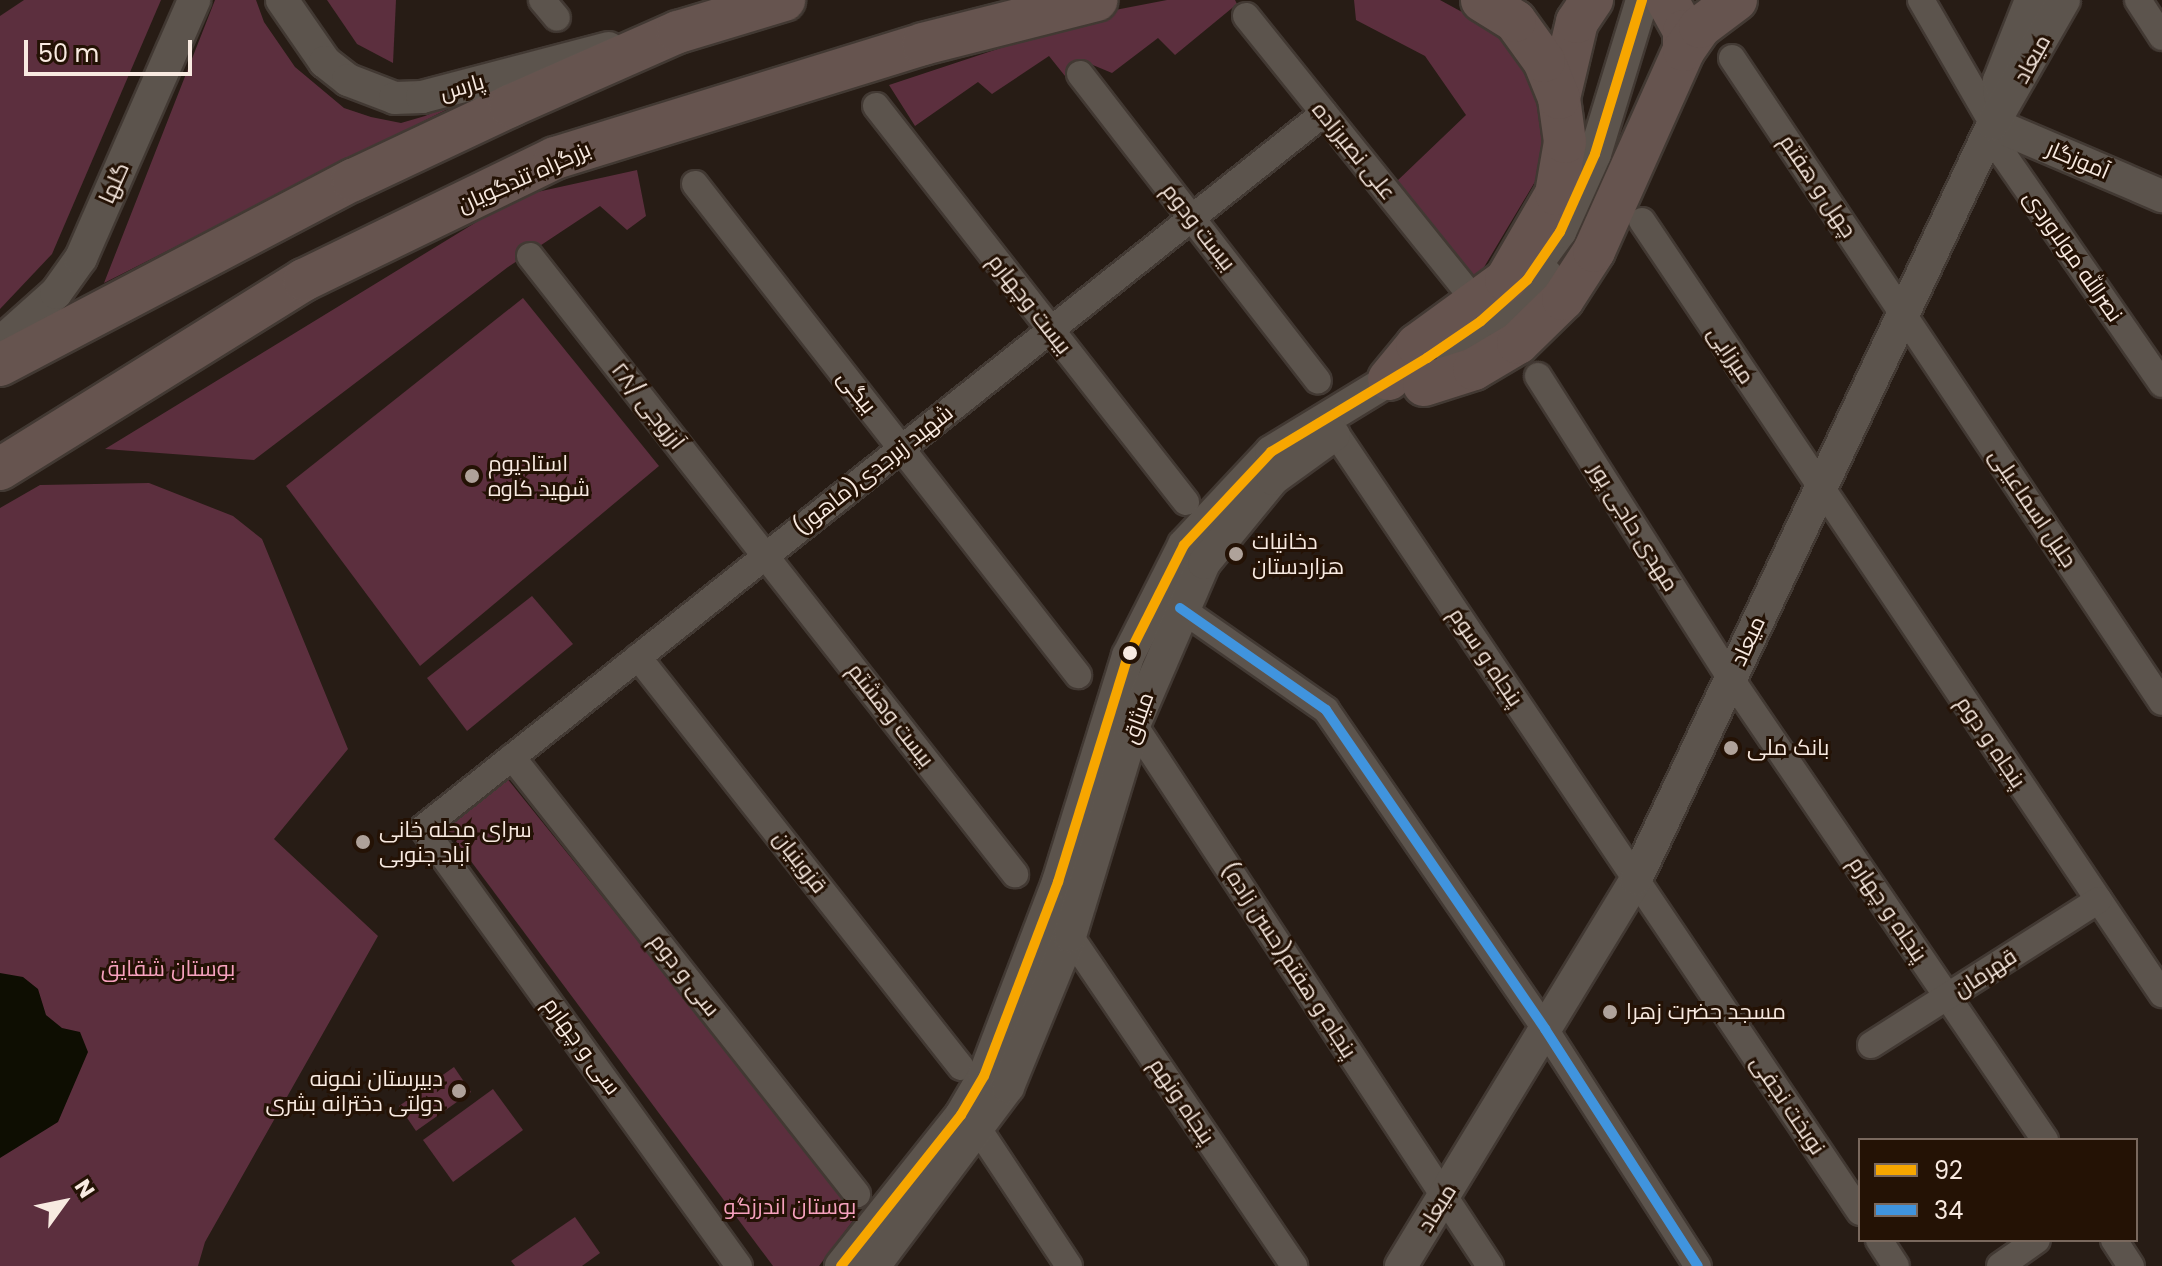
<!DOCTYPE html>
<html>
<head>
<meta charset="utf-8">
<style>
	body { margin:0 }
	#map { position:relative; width:2162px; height:1266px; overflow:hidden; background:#271c15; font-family:Poppins,Cairo,sans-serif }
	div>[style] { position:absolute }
	.green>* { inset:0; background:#5c2f3e }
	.water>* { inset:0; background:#0e0e02 }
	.roads { filter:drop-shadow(2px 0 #423933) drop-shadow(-2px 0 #423933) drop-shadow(0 2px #423933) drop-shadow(0 -2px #423933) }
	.minor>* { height:26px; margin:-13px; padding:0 13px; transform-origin:13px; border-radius:13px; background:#5c544d }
	.tertiary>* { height:32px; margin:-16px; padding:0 16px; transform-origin:16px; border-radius:16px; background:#5c544d }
	.trunk>* { height:42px; margin:-21px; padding:0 21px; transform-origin:21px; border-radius:21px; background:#66544f }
	.bus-1>* { height:10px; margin:-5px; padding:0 5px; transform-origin:5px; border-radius:5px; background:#f7a600 }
	.bus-2>* { height:10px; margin:-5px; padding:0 5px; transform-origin:5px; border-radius:5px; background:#4094de }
	.dots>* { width:22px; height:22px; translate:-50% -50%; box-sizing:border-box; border:4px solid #241205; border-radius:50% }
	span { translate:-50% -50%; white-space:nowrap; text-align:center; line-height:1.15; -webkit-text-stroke:6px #241205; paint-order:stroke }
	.street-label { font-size:22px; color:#f8eae1 }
	.poi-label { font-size:22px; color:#f8eae1 }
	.left { translate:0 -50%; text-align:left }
	.right { translate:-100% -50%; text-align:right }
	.park-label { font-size:22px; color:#f6a1be }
	.legend { position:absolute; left:1858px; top:1138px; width:280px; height:104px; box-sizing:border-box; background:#241205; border:2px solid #79685d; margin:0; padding:10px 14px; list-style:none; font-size:24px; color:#f8eae1 }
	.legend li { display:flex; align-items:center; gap:16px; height:40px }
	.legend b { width:40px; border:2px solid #79685d }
	.north { position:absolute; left:24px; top:1162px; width:80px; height:80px; -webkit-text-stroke:6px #241205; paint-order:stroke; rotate:57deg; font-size:22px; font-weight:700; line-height:32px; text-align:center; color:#f8eae1 }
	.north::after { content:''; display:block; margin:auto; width:28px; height:36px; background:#f8eae1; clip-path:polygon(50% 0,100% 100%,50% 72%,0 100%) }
	.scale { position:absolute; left:24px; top:40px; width:168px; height:36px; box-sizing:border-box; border:4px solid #f8eae1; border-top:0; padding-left:10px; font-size:24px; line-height:28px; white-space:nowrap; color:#f8eae1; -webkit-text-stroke:6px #241205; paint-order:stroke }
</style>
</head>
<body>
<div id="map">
	<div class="green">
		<i style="clip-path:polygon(24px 0,161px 0,52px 254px,0 309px,0 16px)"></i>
		<i style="clip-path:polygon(215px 0,256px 0,264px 22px,295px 67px,344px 108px,371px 117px,401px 123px,425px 116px,509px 78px,104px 283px)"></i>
		<i style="clip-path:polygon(327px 0,396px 0,393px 63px,357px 44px)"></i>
		<i style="clip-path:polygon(1167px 0,1235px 0,1237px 4px,1175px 55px,1158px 38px,1112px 73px,1088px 63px,1065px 76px,1049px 56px,992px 94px,978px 82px,915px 126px,889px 85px,1115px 10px)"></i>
		<i style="clip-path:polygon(1354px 0,1440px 0,1506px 36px,1539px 82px,1550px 135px,1536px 180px,1474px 284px,1396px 182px,1466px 115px,1425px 56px,1356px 20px)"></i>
		<i style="clip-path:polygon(637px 170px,646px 216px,627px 230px,600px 206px,508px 267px,254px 460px,105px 449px,519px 196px)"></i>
		<i style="clip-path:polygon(523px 298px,659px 466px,420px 666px,286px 486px)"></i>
		<i style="clip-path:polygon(149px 483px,233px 516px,262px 539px,348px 749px,274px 839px,378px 936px,205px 1242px,198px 1266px,0 1266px,0 508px,40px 485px)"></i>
		<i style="clip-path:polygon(532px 596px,573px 644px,467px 731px,427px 678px)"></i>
		<i style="clip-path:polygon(506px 777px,858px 1214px,819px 1266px,773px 1266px,444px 825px)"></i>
		<i style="clip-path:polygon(454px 1067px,471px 1092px,416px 1131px,399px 1106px)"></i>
		<i style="clip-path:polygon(493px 1089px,523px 1130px,453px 1182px,423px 1140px)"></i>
		<i style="clip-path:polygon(575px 1217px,600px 1253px,582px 1266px,515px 1266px,511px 1261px)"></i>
	</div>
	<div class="water">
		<i style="clip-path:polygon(0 973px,23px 977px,38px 989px,46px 1015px,62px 1028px,80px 1032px,88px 1052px,58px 1122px,0 1158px)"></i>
	</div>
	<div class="roads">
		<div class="minor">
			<i style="left:542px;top:0;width:23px;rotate:50deg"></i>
			<i style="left:1921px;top:0;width:143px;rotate:59.9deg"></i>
			<i style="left:1993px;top:124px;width:35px;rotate:70deg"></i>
			<i style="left:2005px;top:157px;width:276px;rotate:55.3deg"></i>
			<i style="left:2138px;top:0;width:44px;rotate:57deg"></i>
			<i style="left:1246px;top:16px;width:346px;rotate:51.2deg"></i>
			<i style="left:1732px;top:58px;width:774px;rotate:56.27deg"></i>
			<i style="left:1080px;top:74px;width:388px;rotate:52.2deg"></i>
			<i style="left:876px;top:106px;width:503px;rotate:51.95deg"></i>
			<i style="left:695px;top:184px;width:623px;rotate:52.04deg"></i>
			<i style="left:1642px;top:221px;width:932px;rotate:56.07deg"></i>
			<i style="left:530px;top:256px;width:786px;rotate:51.88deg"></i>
			<i style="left:1538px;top:376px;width:359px;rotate:57.5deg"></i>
			<i style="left:1731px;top:679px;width:558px;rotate:55.74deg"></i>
			<i style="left:1336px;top:434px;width:938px;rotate:56.04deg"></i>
			<i style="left:1180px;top:608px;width:178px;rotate:34.9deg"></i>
			<i style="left:1326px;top:710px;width:387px;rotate:55.5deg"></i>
			<i style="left:1545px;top:1029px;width:282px;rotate:57.2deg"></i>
			<i style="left:638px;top:657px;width:522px;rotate:51.77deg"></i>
			<i style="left:1134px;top:725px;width:648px;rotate:56.65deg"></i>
			<i style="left:512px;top:757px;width:557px;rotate:51.71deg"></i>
			<i style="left:1070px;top:936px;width:399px;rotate:55.8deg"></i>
			<i style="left:1871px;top:1045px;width:270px;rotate:-32.5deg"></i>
			<i style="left:979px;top:1130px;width:163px;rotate:56.5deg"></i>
			<i style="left:1879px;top:1240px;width:31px;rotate:57deg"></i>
			<i style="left:2114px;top:1240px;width:31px;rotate:57deg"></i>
			<i style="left:739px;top:1266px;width:540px;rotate:-125.81deg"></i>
			<i style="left:423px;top:828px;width:1150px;rotate:-38.43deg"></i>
			<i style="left:2000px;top:1266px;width:45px;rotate:-35.1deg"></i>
		</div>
		<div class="tertiary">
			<i style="left:282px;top:0;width:75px;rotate:55.3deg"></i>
			<i style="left:325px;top:62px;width:29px;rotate:38deg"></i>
			<i style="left:348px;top:80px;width:50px;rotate:21deg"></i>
			<i style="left:395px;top:98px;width:27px;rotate:-2deg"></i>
			<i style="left:422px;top:97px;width:193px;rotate:-14.7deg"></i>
			<i style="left:2000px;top:96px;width:15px;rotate:-94deg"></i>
			<i style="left:1999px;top:81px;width:87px;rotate:-68.4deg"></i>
			<i style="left:1993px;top:124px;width:184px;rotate:23.1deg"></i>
			<i style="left:1521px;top:285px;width:66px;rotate:-53.7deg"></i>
			<i style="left:1560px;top:232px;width:85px;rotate:-65.8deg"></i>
			<i style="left:1595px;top:154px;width:161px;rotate:-73deg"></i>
			<i style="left:0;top:343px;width:75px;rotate:-41.8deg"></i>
			<i style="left:56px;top:293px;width:43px;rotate:-54.5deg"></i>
			<i style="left:81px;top:258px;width:282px;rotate:-66.3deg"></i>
			<i style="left:1452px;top:363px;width:63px;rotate:-39.2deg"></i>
			<i style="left:1501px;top:323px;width:66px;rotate:-46.2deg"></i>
			<i style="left:841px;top:1266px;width:193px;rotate:-51.5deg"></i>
			<i style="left:961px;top:1115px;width:45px;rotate:-59.5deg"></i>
			<i style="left:984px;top:1076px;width:208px;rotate:-69.1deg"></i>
			<i style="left:1058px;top:882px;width:237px;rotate:-72.8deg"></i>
			<i style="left:1128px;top:656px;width:124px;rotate:-63.2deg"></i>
			<i style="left:1184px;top:545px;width:127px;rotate:-46.9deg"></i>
			<i style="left:1271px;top:452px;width:163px;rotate:-31.4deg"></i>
			<i style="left:874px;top:1266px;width:224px;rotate:-53.2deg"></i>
			<i style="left:1008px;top:1087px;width:163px;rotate:-67.7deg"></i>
			<i style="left:1070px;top:936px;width:220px;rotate:-73.1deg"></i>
			<i style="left:1134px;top:725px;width:176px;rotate:-66.6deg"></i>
			<i style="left:1204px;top:563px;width:109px;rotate:-50.6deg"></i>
			<i style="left:1273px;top:479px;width:75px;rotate:-35.8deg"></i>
			<i style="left:1401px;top:1266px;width:453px;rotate:-58.7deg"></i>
			<i style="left:1636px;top:879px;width:835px;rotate:-64.69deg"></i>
			<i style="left:1993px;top:124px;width:143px;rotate:-60.2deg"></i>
		</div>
		<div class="trunk">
			<i style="left:1667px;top:0;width:35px;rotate:61deg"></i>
			<i style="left:1684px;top:31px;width:19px;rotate:90deg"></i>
			<i style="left:1559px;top:98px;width:78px;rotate:-76.7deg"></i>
			<i style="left:1577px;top:22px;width:27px;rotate:-56deg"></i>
			<i style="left:0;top:365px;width:399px;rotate:-27.7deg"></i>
			<i style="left:353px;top:180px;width:174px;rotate:-25.2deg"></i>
			<i style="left:510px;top:106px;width:184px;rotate:-23.8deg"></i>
			<i style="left:678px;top:32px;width:111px;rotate:-16.8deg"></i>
			<i style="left:1389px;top:379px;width:44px;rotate:-50.5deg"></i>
			<i style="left:1417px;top:345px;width:110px;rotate:-36.1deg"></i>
			<i style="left:1506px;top:280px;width:99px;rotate:-59.8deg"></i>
			<i style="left:1556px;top:194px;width:53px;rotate:-80.2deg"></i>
			<i style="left:1565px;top:142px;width:44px;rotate:-97.8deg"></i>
			<i style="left:1559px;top:98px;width:40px;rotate:-112deg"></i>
			<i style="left:1544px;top:61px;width:49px;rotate:-125.9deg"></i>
			<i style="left:1515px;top:21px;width:39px;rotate:-148deg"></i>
			<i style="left:1424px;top:385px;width:52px;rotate:-17.7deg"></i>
			<i style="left:1474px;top:369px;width:51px;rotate:-30.6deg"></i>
			<i style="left:1518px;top:343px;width:63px;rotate:-44.4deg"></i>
			<i style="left:1563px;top:299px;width:57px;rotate:-57.1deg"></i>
			<i style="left:1594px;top:251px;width:220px;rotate:-65.9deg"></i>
			<i style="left:1684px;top:50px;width:28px;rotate:-55deg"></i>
			<i style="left:1700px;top:27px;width:45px;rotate:-36.9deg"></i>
			<i style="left:0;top:469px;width:358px;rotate:-31.9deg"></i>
			<i style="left:304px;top:280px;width:279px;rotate:-25.9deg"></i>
			<i style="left:555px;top:158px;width:385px;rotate:-17.2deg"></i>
			<i style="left:923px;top:44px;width:179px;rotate:-14.2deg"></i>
		</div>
	</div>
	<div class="bus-1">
		<i style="left:841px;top:1266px;width:193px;rotate:-51.5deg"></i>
		<i style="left:961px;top:1115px;width:45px;rotate:-59.5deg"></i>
		<i style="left:984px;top:1076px;width:208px;rotate:-69.1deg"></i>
		<i style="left:1058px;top:882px;width:237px;rotate:-72.8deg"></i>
		<i style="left:1128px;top:656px;width:124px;rotate:-63.2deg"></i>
		<i style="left:1184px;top:545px;width:127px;rotate:-46.9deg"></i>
		<i style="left:1271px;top:452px;width:182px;rotate:-31.1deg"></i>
		<i style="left:1427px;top:358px;width:65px;rotate:-34.4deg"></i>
		<i style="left:1481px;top:321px;width:62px;rotate:-41.7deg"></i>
		<i style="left:1527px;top:280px;width:58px;rotate:-55.5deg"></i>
		<i style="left:1560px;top:232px;width:85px;rotate:-65.8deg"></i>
		<i style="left:1595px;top:154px;width:161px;rotate:-73deg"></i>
	</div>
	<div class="bus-2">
		<i style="left:1180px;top:608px;width:178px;rotate:34.9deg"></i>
		<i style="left:1326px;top:710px;width:387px;rotate:55.5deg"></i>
		<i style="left:1545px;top:1029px;width:282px;rotate:57.2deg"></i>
	</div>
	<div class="dots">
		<i style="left:472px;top:476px;background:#afa29a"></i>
		<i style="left:1236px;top:554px;background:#afa29a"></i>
		<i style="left:1130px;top:653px;background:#f8eae1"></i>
		<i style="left:1731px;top:748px;background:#afa29a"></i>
		<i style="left:363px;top:842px;background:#afa29a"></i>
		<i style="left:1610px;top:1012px;background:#afa29a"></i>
		<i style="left:459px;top:1091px;background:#afa29a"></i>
	</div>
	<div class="street-label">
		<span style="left:2032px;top:59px;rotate:-61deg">میعاد</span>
		<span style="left:462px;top:87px;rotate:-16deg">پارس</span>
		<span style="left:1354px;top:151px;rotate:51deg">علی نصیرزاده</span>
		<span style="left:2078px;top:160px;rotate:23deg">آموزگار</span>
		<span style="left:524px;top:177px;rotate:-24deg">بزرگراه تندگویان</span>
		<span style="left:114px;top:183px;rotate:-66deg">گلها</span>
		<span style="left:1818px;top:186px;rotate:56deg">چهل و هفتم</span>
		<span style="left:1199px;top:227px;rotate:52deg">بیست ودوم</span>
		<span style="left:2073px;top:256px;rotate:55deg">نصرالله مولاوردی</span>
		<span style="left:1030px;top:304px;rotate:52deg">بیست وچهارم</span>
		<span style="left:1731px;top:355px;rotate:56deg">میرزایی</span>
		<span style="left:857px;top:392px;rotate:52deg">بیگی</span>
		<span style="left:648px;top:406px;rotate:52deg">آرزوجی /۲۸</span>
		<span style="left:873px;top:470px;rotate:-38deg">شهید زبرجدی(ماهور)</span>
		<span style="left:2033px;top:508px;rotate:56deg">جلیل اسماعیلی</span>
		<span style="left:1634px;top:527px;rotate:58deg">مهدی حاجی پور</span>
		<span style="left:1748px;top:641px;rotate:-65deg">میعاد</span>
		<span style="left:1486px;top:657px;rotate:56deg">پنجاه و سوم</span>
		<span style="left:891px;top:715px;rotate:52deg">بیست وهشتم</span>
		<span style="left:1138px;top:718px;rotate:-70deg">میثاق</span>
		<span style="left:1991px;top:742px;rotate:56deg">پنجاه و دوم</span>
		<span style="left:800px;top:862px;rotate:52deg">قزوینیان</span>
		<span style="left:1888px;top:909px;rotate:56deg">پنجاه و چهارم</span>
		<span style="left:1289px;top:960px;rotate:57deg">(حسن زاده)پنجاه و هفتم</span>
		<span style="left:1985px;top:973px;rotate:-33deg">قهرمان</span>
		<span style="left:685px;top:975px;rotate:52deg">سی و دوم</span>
		<span style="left:582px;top:1046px;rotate:54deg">سی و چهارم</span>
		<span style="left:1182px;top:1101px;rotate:56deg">پنجاه ونهم</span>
		<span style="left:1788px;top:1105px;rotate:56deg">نوبخت نجفی</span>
		<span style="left:1437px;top:1208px;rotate:-58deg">میعاد</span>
	</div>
	<div class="poi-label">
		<span class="left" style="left:488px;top:476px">استادیوم<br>شهید کاوه</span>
		<span class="left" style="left:1252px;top:554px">دخانیات<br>هزاردستان</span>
		<span class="left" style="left:1747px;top:748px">بانک ملی</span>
		<span class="left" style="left:379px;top:842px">سرای محله خانی<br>آباد جنوبی</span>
		<span class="left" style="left:1626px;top:1012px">مسجد حضرت زهرا</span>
		<span class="right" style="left:443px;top:1091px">دبیرستان نمونه<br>دولتی دخترانه بشری</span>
	</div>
	<div class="park-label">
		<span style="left:168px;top:969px">بوستان شقایق</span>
		<span style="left:790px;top:1207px">بوستان اندرزگو</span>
	</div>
	<ul class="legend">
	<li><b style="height:10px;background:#f7a600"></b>92</li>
	<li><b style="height:10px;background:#4094de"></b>34</li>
	</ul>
	<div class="north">N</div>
	<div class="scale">50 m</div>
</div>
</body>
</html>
